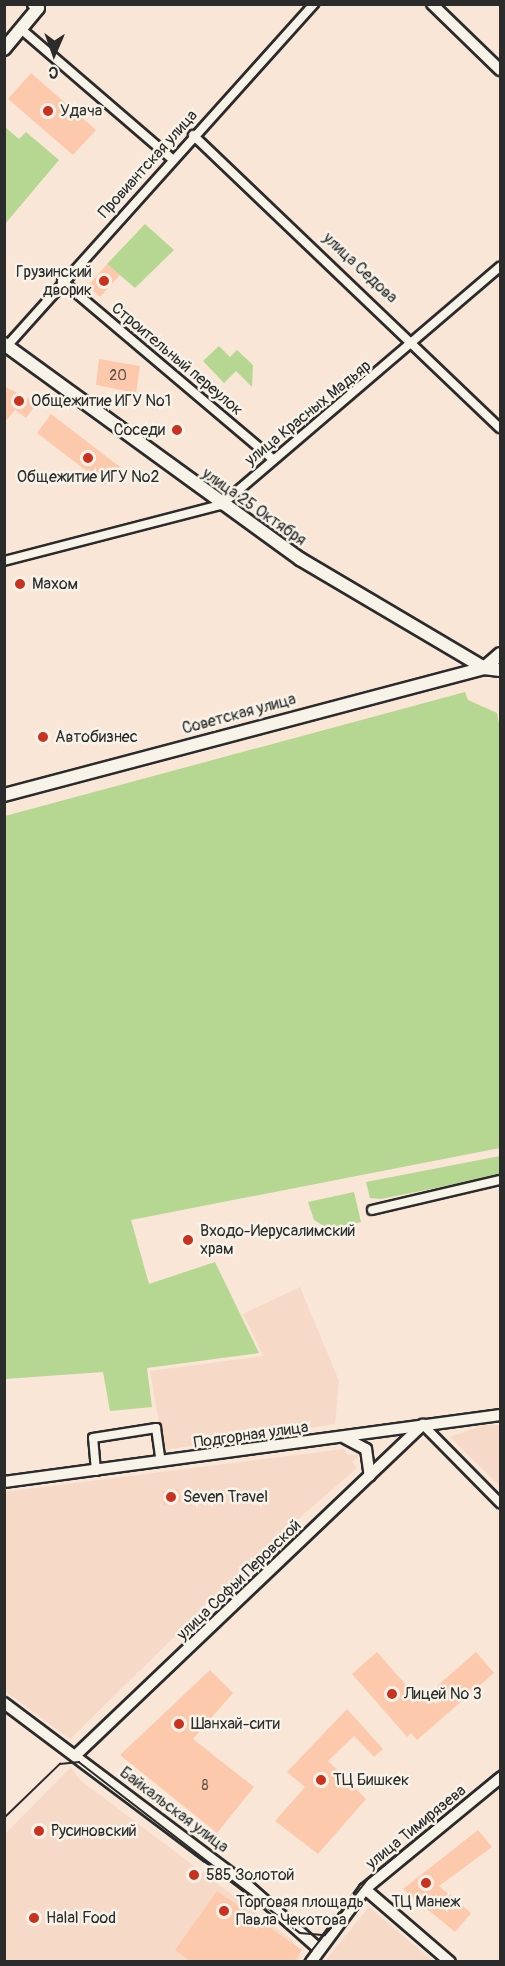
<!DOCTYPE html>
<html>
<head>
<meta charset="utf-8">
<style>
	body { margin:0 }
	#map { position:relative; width:505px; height:1966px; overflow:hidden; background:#f9e6d6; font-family:Pangolin,sans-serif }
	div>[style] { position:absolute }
	.built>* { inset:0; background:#f6d9c7 }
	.green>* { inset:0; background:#b6d791 }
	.building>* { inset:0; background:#fdc9ad }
	.roads { filter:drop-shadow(2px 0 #2b2b2b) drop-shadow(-2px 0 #2b2b2b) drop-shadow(0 2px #2b2b2b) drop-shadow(0 -2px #2b2b2b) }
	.minor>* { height:8px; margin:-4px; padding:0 4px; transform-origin:4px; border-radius:4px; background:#f7f3e8 }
	.tertiary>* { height:10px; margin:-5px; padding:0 5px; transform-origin:5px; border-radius:5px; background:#f7f3e8 }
	.secondary>* { height:12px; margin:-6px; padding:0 6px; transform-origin:6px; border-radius:6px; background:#f7f3e8 }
	.tram>* { height:1.5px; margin:-0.75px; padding:0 0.75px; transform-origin:0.75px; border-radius:0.75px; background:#2b2b2b }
	.dots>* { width:16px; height:16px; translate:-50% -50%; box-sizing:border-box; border:3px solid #f7f3e8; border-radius:50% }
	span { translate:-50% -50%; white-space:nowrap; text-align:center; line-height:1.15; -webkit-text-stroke:5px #f7f3e8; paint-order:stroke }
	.number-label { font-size:14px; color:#60524c }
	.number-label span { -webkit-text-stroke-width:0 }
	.poi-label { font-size:16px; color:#2b2b2b }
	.left { translate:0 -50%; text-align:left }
	.right { translate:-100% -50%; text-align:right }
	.street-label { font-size:16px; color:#2b2b2b }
	.frame { position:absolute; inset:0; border:6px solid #2b2b2b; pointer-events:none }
	.north { position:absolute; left:24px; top:24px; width:60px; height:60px; -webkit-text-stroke:4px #f7f3e8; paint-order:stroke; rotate:182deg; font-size:16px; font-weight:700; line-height:24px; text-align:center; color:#2b2b2b }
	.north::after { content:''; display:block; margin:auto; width:21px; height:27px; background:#2b2b2b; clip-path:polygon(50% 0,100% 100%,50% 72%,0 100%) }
</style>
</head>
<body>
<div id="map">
	<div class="built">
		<i style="clip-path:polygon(300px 1287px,339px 1381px,335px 1424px,164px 1450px,150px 1371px,263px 1356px,243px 1314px)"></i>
		<i style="clip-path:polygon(484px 1425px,500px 1425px,500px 1486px,450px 1437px)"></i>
		<i style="clip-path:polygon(343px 1449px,348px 1455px,360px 1454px,352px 1462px,357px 1468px,266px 1547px,70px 1739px,5px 1691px,4px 1492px)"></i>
		<i style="clip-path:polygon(71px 1767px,80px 1780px,292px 1940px,301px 1957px,297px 1962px,5px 1962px,5px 1834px)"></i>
		<i style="clip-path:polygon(369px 1907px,433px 1961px,325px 1961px)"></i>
	</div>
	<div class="green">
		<i style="clip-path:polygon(5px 127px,19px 139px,26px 132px,59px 160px,5px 224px)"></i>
		<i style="clip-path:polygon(145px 224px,174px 250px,135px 288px,107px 264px)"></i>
		<i style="clip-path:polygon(219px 346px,230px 357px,237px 350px,253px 365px,252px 387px,236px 371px,224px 383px,203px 361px)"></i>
		<i style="clip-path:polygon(465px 692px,468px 700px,497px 713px,500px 729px,500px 1148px,131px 1220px,149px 1284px,215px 1262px,259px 1353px,147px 1368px,152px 1407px,110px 1411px,103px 1372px,5px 1379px,5px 816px)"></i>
		<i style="clip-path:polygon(500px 1156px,500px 1175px,381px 1199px,370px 1198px,366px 1182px)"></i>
		<i style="clip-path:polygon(354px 1192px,361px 1222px,329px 1229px,314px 1220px,308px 1202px)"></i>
	</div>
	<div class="building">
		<i style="clip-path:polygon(31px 73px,96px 130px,73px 155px,8px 99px)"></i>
		<i style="clip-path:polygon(107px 264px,120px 275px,100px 297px,88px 286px)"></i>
		<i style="clip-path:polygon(99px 359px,140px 366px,136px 393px,96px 385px)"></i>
		<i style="clip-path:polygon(4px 386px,37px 403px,26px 418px,15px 410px,4px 423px)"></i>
		<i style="clip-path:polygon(51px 414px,120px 467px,105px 485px,37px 433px)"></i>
		<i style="clip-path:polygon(178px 1489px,181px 1502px,164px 1505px,162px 1491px)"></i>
		<i style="clip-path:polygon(377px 1652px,420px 1701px,476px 1652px,494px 1673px,417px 1740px,411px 1733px,407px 1737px,352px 1674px)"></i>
		<i style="clip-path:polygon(210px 1670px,233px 1693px,193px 1739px,254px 1787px,217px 1833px,120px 1755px)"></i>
		<i style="clip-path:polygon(347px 1709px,383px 1749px,374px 1757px,354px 1736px,328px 1761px,366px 1799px,318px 1854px,275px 1821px,305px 1787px,287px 1772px)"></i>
		<i style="clip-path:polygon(478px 1830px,492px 1847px,439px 1886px,471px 1913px,455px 1932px,403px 1889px)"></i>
		<i style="clip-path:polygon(217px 1891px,302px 1950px,294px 1962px,191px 1962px,175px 1950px)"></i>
	</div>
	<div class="roads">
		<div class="minor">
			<i style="left:21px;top:29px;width:199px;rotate:40.7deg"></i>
			<i style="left:193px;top:135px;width:424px;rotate:43.7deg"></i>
			<i style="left:62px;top:281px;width:276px;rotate:40.2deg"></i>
			<i style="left:7px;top:346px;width:460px;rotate:-48.1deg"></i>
			<i style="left:4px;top:561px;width:224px;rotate:-14.5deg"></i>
			<i style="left:221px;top:505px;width:367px;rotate:-40.5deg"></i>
			<i style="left:372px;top:1210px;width:131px;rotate:-13.2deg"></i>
			<i style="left:423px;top:1425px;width:110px;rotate:45.4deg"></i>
			<i style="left:96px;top:1471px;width:33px;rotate:-95deg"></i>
			<i style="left:93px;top:1438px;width:64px;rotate:-9deg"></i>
			<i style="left:156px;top:1428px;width:34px;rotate:82deg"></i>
		</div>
		<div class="tertiary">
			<i style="left:432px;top:4px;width:95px;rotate:44.1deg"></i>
			<i style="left:345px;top:1438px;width:24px;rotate:28deg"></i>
			<i style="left:366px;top:1449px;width:27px;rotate:82deg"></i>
			<i style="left:4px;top:1482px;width:501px;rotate:-7.69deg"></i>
			<i style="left:4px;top:1703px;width:305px;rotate:36.9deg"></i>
			<i style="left:248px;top:1886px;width:95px;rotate:41.6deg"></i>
			<i style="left:76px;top:1755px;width:479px;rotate:-43.6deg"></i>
			<i style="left:365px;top:1889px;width:112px;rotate:40.7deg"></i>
			<i style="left:311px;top:1962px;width:91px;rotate:-53.5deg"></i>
			<i style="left:365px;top:1889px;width:175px;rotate:-39.4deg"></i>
		</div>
		<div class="secondary">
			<i style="left:4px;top:49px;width:53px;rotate:-50.3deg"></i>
			<i style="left:38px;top:8px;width:6px;rotate:-135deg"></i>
			<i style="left:4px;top:344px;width:366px;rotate:36deg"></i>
			<i style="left:300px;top:559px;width:214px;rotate:30.6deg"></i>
			<i style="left:484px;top:668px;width:16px;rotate:7deg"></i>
			<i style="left:4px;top:795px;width:497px;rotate:-14.8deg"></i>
			<i style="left:484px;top:668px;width:21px;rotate:-41deg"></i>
		</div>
	</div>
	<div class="tram">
		<i style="left:4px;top:1818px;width:78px;rotate:-44deg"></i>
		<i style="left:60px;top:1764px;width:19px;rotate:-6deg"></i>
		<i style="left:79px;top:1762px;width:279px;rotate:37.7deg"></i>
		<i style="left:300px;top:1933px;width:25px;rotate:5deg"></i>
		<i style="left:325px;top:1935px;width:9px;rotate:-49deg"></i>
		<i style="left:303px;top:1962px;width:104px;rotate:-52deg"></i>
		<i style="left:367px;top:1880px;width:173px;rotate:-39.6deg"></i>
	</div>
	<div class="dots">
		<i style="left:48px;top:111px;background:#c8321e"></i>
		<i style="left:104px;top:281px;background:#c8321e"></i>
		<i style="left:19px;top:401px;background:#c8321e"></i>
		<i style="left:177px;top:430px;background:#c8321e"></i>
		<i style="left:88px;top:458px;background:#c8321e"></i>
		<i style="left:20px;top:584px;background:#c8321e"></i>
		<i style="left:43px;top:737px;background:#c8321e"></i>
		<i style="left:188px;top:1240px;background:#c8321e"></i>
		<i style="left:171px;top:1497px;background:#c8321e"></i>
		<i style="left:392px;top:1694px;background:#c8321e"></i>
		<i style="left:179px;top:1724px;background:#c8321e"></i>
		<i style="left:321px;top:1780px;background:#c8321e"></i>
		<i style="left:39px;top:1831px;background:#c8321e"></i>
		<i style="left:194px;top:1875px;background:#c8321e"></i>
		<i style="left:426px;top:1883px;background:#c8321e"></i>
		<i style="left:224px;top:1911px;background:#c8321e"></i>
		<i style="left:34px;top:1918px;background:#c8321e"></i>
	</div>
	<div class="number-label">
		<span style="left:118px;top:376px">20</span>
		<span style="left:205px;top:1786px">8</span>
	</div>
	<div class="poi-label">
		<span class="left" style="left:60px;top:111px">Удача</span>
		<span class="right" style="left:92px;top:281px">Грузинский<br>дворик</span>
		<span class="left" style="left:31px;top:401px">Общежитие ИГУ №1</span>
		<span class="right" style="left:165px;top:430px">Соседи</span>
		<span style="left:88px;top:477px">Общежитие ИГУ №2</span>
		<span class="left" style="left:32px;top:584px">Махом</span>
		<span class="left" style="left:55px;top:737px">Автобизнес</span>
		<span class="left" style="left:200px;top:1240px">Входо-Иерусалимский<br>храм</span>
		<span class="left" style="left:183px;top:1497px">Seven Travel</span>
		<span class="left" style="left:404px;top:1694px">Лицей № 3</span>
		<span class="left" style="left:191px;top:1724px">Шанхай-сити</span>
		<span class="left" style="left:333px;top:1780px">ТЦ Бишкек</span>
		<span class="left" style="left:51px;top:1831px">Русиновский</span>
		<span class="left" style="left:206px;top:1875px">585 Золотой</span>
		<span class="left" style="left:236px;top:1911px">Торговая площадь<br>Павла Чекотова</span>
		<span style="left:426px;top:1902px">ТЦ Манеж</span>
		<span class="left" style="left:46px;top:1918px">Halal Food</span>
	</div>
	<div class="street-label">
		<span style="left:148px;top:164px;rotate:-48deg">Провиантская улица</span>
		<span style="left:360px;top:268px;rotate:43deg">улица Седова</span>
		<span style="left:177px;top:359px;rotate:40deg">Строительный переулок</span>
		<span style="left:308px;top:413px;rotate:-39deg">улица Красных Мадьяр</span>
		<span style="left:254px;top:507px;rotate:35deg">улица 25 Октября</span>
		<span style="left:239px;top:714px;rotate:-15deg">Советская улица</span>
		<span style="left:251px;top:1435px;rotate:-8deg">Подгорная улица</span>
		<span style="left:239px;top:1580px;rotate:-44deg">улица Софьи Перовской</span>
		<span style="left:174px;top:1810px;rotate:37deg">Байкальская улица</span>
		<span style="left:416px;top:1827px;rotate:-39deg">улица Тимирязева</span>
	</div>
	<div class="frame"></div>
	<div class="north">С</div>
</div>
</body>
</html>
